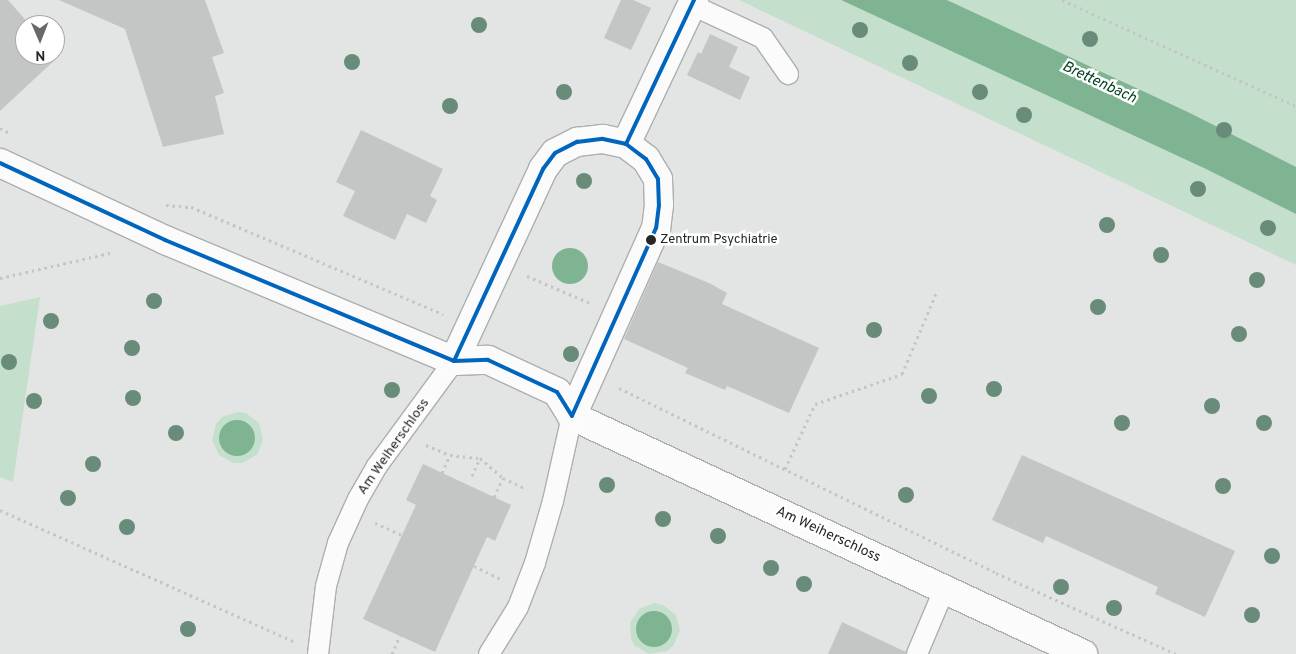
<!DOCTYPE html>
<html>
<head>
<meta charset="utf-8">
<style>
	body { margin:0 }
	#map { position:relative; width:1296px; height:654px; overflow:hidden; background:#e2e5e3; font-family:Overpass,sans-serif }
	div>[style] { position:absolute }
	.green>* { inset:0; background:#c4e0cc }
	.water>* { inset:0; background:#7eb492 }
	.round { border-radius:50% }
	.building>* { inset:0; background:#c4c6c5 }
	.path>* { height:3px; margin-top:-1.5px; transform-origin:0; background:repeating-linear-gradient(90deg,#c4c5c5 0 2.5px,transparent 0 6.5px) }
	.roads { filter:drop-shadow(1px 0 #adafae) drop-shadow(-1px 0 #adafae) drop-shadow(0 1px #adafae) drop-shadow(0 -1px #adafae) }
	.lane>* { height:20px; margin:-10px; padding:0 10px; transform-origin:10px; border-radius:10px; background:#fbfbfb }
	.street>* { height:28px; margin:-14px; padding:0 14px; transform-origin:14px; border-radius:14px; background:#fbfbfb }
	.bus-1>* { height:4px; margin:-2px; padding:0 2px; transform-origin:2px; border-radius:2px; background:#0065bd }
	.trees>* { width:16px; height:16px; margin:-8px; border-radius:50%; background:#688c79 }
	.dots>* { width:14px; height:14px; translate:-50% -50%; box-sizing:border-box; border:2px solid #fff; border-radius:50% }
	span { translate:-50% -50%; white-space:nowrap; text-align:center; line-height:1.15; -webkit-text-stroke:5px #fff; paint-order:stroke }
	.bus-label { font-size:13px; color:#262827 }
	.left { translate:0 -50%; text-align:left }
	.street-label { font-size:14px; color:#262827 }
	.water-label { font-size:15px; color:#034223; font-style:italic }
	.north { position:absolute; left:15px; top:15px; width:50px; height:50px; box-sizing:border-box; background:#fff; border:1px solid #a8a9a9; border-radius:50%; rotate:179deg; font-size:14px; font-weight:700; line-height:20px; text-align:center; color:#262827 }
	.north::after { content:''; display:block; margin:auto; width:18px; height:22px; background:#686a69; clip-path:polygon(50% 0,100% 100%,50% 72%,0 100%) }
</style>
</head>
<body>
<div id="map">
	<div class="green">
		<i style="clip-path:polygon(739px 0,841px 0,1206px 169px,1296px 214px,1296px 265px)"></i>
		<i style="clip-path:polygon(947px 0,1296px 0,1296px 167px,1190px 113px)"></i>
		<i style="clip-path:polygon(40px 297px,13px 482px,0 477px,0 306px)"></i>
		<i style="clip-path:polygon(evenodd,238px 412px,246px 413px,259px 423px,263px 440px,257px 455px,242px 463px,234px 463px,219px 455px,212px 440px,216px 424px,222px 417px,238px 412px,221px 431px,255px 434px,254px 445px,239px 456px,233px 455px,223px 448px,220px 436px,221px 431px)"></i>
		<i style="clip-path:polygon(evenodd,655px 603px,663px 605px,676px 615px,680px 631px,673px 646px,667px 651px,649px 654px,635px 646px,631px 639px,630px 623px,639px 609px,655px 603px,670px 621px,672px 626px,670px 637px,662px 645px,650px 647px,640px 640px,637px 628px,670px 621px)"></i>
	</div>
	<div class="water">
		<i style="clip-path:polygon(841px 0,947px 0,1190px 113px,1296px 167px,1296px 214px,1206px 169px)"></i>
		<i class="round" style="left:552px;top:248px;width:36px;height:36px"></i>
		<i class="round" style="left:219px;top:420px;width:36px;height:36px"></i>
		<i class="round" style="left:636px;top:611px;width:36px;height:36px"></i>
	</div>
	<div class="building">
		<i style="clip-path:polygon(0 0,8px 0,30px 25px,25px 25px,25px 55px,55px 55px,55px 52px,59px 56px,0 111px)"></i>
		<i style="clip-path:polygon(59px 0,205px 0,224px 53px,212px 57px,224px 93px,215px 96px,224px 134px,163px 147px,125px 29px)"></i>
		<i style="clip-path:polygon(621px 0,633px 0,651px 8px,631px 50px,604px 38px)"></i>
		<i style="clip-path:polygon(710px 34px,738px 47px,729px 67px,750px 77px,740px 100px,687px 75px,698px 52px,701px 54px)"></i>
		<i style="clip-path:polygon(361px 130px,443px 169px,430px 196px,437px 200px,426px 223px,407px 214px,395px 240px,343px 216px,355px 191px,336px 182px)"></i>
		<i style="clip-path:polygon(658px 262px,709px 283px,727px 293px,722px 304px,819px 348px,789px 413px,727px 386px,725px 390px,685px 373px,688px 368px,624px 339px)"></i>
		<i style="clip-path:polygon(1022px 455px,1235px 551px,1205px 617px,1155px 594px,1158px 587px,1046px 536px,1043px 543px,992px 520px)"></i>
		<i style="clip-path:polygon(423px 464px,511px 505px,495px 541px,487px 537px,435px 652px,363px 619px,416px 505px,406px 500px)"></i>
		<i style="clip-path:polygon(842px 622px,906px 652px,905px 654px,828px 654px)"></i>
	</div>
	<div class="path">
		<i style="left:1062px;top:0;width:257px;rotate:24.4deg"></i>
		<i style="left:0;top:128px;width:9px;rotate:27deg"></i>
		<i style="left:166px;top:205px;width:25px;rotate:5deg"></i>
		<i style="left:191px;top:207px;width:274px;rotate:23deg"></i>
		<i style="left:527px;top:276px;width:69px;rotate:23.2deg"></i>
		<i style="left:0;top:278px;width:117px;rotate:-12.8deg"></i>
		<i style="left:619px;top:388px;width:420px;rotate:26.1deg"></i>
		<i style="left:996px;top:573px;width:197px;rotate:24.2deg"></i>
		<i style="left:426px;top:445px;width:26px;rotate:23deg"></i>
		<i style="left:450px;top:455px;width:30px;rotate:6deg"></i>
		<i style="left:480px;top:458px;width:30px;rotate:41deg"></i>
		<i style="left:503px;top:478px;width:26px;rotate:25deg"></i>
		<i style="left:785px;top:469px;width:72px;rotate:-65.2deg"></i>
		<i style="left:815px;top:404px;width:92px;rotate:-19deg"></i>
		<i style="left:902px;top:374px;width:90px;rotate:-67.1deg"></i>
		<i style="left:442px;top:473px;width:20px;rotate:-66deg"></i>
		<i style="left:472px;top:476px;width:20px;rotate:-66deg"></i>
		<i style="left:494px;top:497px;width:21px;rotate:-65deg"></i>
		<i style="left:0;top:510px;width:321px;rotate:24.1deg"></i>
		<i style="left:375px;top:523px;width:30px;rotate:24deg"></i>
		<i style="left:474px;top:566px;width:30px;rotate:26deg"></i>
		<i style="left:392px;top:654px;width:26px;rotate:-67deg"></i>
	</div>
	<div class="roads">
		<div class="lane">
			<i style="left:692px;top:5px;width:78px;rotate:24.9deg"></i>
			<i style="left:763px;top:38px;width:44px;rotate:55.2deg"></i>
			<i style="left:318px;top:654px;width:68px;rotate:-83.3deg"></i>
			<i style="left:326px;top:586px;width:45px;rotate:-74.4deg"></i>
			<i style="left:338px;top:543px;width:48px;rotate:-65.6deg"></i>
			<i style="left:358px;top:499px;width:38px;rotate:-60deg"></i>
			<i style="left:377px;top:466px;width:130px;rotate:-53.7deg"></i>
			<i style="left:489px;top:654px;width:55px;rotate:-58.3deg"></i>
			<i style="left:518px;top:607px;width:47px;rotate:-68.9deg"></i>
			<i style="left:535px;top:563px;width:65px;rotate:-73.8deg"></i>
			<i style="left:553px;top:501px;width:87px;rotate:-77.4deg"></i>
			<i style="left:917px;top:654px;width:69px;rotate:-67.1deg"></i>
		</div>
		<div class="street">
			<i style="left:626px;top:144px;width:159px;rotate:-64.7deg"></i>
			<i style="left:0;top:163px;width:182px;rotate:25deg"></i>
			<i style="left:165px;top:240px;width:313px;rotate:22.7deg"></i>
			<i style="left:454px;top:361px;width:34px;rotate:-2deg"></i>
			<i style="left:488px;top:360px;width:76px;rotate:24.9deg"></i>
			<i style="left:557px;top:392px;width:28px;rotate:58deg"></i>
			<i style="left:572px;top:416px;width:564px;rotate:24.97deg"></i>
			<i style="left:454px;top:361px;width:212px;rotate:-65.1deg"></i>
			<i style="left:543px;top:169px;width:20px;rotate:-53deg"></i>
			<i style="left:555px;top:153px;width:25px;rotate:-27deg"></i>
			<i style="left:577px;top:142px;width:26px;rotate:-7deg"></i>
			<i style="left:603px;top:139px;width:24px;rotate:12deg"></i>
			<i style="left:626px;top:144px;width:25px;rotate:37deg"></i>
			<i style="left:646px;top:159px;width:23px;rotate:59deg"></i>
			<i style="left:658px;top:179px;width:26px;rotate:88deg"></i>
			<i style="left:659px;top:205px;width:23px;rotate:97deg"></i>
			<i style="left:656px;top:228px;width:206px;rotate:114.1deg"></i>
		</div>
	</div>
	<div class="bus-1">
		<i style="left:626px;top:144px;width:159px;rotate:-64.7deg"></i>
		<i style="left:0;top:163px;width:182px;rotate:25deg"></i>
		<i style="left:165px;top:240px;width:313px;rotate:22.7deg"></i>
		<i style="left:454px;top:361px;width:34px;rotate:-2deg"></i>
		<i style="left:488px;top:360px;width:76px;rotate:24.9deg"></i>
		<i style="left:557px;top:392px;width:28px;rotate:58deg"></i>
		<i style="left:454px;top:361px;width:212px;rotate:-65.1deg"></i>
		<i style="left:543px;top:169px;width:20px;rotate:-53deg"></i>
		<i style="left:555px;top:153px;width:25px;rotate:-27deg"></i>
		<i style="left:577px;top:142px;width:26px;rotate:-7deg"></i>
		<i style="left:603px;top:139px;width:24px;rotate:12deg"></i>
		<i style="left:626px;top:144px;width:25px;rotate:37deg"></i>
		<i style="left:646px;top:159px;width:23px;rotate:59deg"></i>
		<i style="left:658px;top:179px;width:26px;rotate:88deg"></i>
		<i style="left:659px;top:205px;width:23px;rotate:97deg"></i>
		<i style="left:656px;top:228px;width:206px;rotate:114.1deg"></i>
	</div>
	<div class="trees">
		<i style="left:479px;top:25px"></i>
		<i style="left:860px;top:30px"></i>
		<i style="left:1090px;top:39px"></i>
		<i style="left:352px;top:62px"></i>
		<i style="left:910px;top:63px"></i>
		<i style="left:564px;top:92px"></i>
		<i style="left:980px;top:92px"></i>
		<i style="left:450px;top:106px"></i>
		<i style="left:1024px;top:115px"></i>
		<i style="left:1224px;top:130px"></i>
		<i style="left:584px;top:181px"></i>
		<i style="left:1198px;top:189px"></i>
		<i style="left:1107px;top:225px"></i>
		<i style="left:1268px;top:228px"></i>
		<i style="left:1161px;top:255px"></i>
		<i style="left:1257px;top:280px"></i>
		<i style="left:154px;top:301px"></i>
		<i style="left:1098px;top:307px"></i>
		<i style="left:51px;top:321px"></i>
		<i style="left:874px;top:330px"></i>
		<i style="left:1239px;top:334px"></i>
		<i style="left:132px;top:348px"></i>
		<i style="left:571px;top:354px"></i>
		<i style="left:9px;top:362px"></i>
		<i style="left:994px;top:389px"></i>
		<i style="left:392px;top:390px"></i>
		<i style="left:929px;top:396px"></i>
		<i style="left:133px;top:398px"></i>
		<i style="left:34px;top:401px"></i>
		<i style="left:1212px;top:406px"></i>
		<i style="left:1122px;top:423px"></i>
		<i style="left:1264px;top:423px"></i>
		<i style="left:176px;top:433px"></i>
		<i style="left:93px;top:464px"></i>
		<i style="left:607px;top:485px"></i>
		<i style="left:1223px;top:486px"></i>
		<i style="left:906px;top:495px"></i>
		<i style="left:68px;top:498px"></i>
		<i style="left:663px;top:519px"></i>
		<i style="left:127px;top:527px"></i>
		<i style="left:718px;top:536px"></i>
		<i style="left:1272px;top:556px"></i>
		<i style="left:771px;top:568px"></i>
		<i style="left:804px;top:584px"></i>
		<i style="left:1061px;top:587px"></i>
		<i style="left:1114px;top:608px"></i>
		<i style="left:1252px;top:615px"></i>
		<i style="left:188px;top:629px"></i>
	</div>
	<div class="dots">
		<i style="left:651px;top:240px;background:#262827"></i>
	</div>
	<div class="bus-label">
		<span class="left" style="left:660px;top:240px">Zentrum Psychiatrie</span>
	</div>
	<div class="street-label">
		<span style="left:394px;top:447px;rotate:-55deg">Am Weiherschloss</span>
		<span style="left:828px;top:535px;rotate:25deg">Am Weiherschloss</span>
	</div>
	<div class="water-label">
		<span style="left:1099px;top:83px;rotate:25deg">Brettenbach</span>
	</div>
	<div class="north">N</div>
</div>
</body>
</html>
